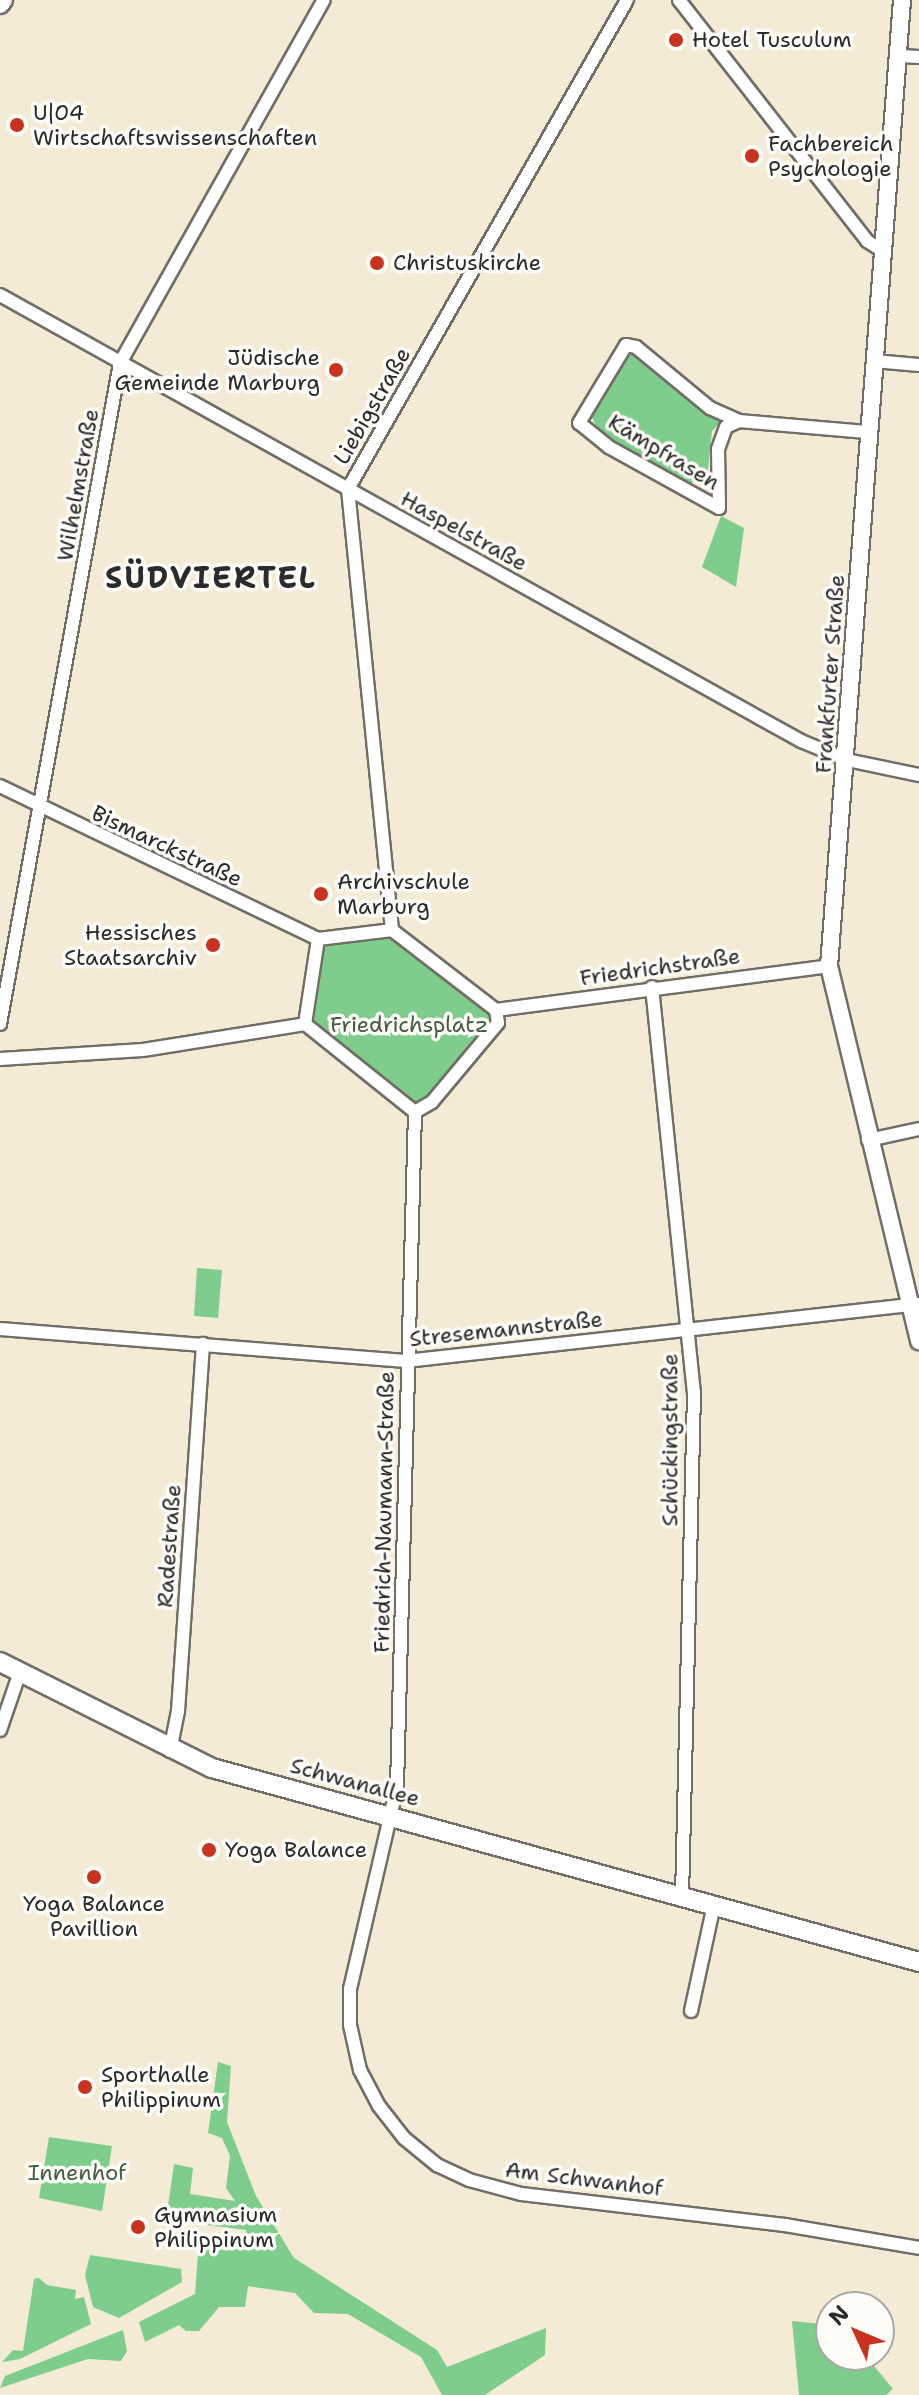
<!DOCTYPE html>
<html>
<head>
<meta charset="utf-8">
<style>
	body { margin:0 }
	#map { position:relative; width:919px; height:2395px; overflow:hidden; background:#f3ebd5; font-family:"Shantell Sans",sans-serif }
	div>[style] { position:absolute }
	.green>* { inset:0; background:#7ecd8c }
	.roads { filter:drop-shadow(2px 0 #716e66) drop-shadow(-2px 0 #716e66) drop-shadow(0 2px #716e66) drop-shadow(0 -2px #716e66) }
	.minor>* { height:12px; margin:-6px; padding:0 6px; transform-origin:6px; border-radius:6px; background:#fff }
	.tertiary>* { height:16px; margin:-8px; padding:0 8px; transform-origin:8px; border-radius:8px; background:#fff }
	.secondary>* { height:18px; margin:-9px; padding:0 9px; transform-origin:9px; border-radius:9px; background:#fff }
	.dots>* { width:22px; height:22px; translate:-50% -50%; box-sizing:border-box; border:4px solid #fdfcf7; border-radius:50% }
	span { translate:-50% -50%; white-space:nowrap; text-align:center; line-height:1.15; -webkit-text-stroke:7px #fdfcf7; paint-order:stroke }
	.poi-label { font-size:22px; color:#2b2b2b }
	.left { translate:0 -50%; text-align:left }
	.right { translate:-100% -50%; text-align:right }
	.street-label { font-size:22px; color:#2b2b2b }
	.park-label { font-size:22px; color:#445c48 }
	.district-label { font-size:30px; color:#2b2b2b; font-weight:700; letter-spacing:2px }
	.north { position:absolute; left:815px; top:2291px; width:80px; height:80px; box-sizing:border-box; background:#fdfcf7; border:2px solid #a9a8a5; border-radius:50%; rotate:314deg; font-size:22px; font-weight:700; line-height:32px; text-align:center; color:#2b2b2b }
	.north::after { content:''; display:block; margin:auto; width:28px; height:36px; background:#c8321e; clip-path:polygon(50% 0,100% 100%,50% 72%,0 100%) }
</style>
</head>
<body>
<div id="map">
	<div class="green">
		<i style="clip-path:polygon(637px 351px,701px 410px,724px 419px,712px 431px,708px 470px,688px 486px,600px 435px,591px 415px,622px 357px)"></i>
		<i style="clip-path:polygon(721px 516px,744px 528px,736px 587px,702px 567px)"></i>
		<i style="clip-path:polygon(392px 934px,493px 1012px,496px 1023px,418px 1109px,308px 1022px,320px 942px)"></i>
		<i style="clip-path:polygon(197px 1268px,222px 1270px,218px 1318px,194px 1316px)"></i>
		<i style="clip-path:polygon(218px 2062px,231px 2066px,227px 2122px,256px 2196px,294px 2258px,437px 2350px,447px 2367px,546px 2328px,545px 2355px,485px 2395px,442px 2395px,421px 2357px,348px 2314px,314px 2313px,295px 2293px,248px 2286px,245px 2307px,219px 2307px,199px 2331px,186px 2331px,179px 2325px,145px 2342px,139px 2322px,195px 2294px,199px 2241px,245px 2246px,246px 2230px,166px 2220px,174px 2164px,193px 2168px,190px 2194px,235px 2201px,226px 2188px,230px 2156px,222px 2138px,208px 2133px)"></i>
		<i style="clip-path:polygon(49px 2137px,112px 2146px,102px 2211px,39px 2198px)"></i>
		<i style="clip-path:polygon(90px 2255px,181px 2269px,182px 2282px,119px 2318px,93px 2307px,85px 2275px)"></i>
		<i style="clip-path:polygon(39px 2278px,47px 2285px,76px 2290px,75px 2299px,84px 2297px,91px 2324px,20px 2359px,2px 2362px,13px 2350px,23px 2351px,34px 2279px)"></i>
		<i style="clip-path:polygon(792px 2321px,831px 2325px,831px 2355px,865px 2355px,893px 2389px,886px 2395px,799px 2395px)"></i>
		<i style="clip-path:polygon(123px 2330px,127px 2351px,121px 2361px,88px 2359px,0 2388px,5px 2376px)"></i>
	</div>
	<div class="roads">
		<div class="minor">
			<i style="left:679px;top:0;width:306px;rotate:52deg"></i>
			<i style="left:867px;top:241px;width:19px;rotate:32deg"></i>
			<i style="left:900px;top:56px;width:19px;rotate:3deg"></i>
			<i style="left:0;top:295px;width:917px;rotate:29.11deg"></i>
			<i style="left:801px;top:741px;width:50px;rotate:22.4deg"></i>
			<i style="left:847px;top:760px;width:74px;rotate:11.8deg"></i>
			<i style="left:874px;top:361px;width:45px;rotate:5.1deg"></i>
			<i style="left:739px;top:421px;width:14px;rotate:155deg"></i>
			<i style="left:726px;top:427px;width:23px;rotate:110deg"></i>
			<i style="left:718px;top:449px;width:59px;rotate:89deg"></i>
			<i style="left:719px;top:508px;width:126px;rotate:-151deg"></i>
			<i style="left:609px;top:447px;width:38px;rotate:-141deg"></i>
			<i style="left:579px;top:423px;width:91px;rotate:-58.9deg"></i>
			<i style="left:626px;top:345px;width:10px;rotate:11deg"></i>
			<i style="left:636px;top:347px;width:96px;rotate:39.5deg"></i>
			<i style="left:710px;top:408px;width:32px;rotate:24deg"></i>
			<i style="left:739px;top:421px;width:128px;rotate:4.9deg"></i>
			<i style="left:0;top:786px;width:353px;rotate:25.7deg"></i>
			<i style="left:392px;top:930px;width:443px;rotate:-95.7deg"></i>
			<i style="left:348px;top:489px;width:563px;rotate:-60.29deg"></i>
			<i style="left:392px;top:930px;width:131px;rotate:37.6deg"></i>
			<i style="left:496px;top:1010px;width:13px;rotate:81deg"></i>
			<i style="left:498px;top:1023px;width:103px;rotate:129.9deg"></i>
			<i style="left:432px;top:1102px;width:20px;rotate:150deg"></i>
			<i style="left:415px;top:1112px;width:141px;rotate:-141.3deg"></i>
			<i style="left:305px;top:1024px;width:86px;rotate:-81.3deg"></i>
			<i style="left:318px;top:939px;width:75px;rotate:-6.9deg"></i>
			<i style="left:652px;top:987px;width:407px;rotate:84.1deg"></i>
			<i style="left:694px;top:1392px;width:504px;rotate:91.36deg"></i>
			<i style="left:496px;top:1010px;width:336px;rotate:-7.5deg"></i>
			<i style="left:0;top:1024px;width:672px;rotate:-79.71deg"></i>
			<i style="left:120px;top:363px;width:416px;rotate:-60.7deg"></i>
			<i style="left:0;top:1059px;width:143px;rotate:-3.6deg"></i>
			<i style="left:143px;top:1050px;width:164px;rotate:-9.1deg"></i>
			<i style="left:415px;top:1112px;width:675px;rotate:91.53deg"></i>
			<i style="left:397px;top:1787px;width:207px;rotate:103.1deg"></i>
			<i style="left:350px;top:1989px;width:36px;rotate:90deg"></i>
			<i style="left:350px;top:2025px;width:46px;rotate:77.5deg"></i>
			<i style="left:360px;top:2070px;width:41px;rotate:62.2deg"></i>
			<i style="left:379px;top:2106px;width:41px;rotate:52deg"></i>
			<i style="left:404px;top:2138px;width:43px;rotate:39.3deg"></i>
			<i style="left:437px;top:2165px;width:35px;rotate:25deg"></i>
			<i style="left:469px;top:2180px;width:54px;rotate:15.1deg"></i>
			<i style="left:521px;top:2194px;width:266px;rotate:6.7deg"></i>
			<i style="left:785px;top:2225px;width:136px;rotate:9.7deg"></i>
			<i style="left:868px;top:1140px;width:52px;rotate:-12.2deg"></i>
			<i style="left:0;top:1329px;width:407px;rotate:4.5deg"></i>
			<i style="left:406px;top:1361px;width:516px;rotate:-6.34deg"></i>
			<i style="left:0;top:1730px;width:61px;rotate:-71deg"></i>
			<i style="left:170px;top:1751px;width:41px;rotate:-78.7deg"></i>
			<i style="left:178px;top:1711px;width:368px;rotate:-86.1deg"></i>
			<i style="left:691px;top:2011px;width:108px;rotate:-77.8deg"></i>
		</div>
		<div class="tertiary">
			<i style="left:902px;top:0;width:969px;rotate:94.32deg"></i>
			<i style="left:829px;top:966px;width:386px;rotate:76.5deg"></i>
		</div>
		<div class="secondary">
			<i style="left:0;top:4px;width:5px;rotate:-53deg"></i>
			<i style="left:0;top:1662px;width:237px;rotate:26.6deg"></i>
			<i style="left:212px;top:1768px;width:733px;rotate:15.34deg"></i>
		</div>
	</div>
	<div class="dots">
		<i style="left:676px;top:40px;background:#c8321e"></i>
		<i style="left:17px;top:125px;background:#c8321e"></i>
		<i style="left:752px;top:156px;background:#c8321e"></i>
		<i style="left:377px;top:263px;background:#c8321e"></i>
		<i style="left:336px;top:370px;background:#c8321e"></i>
		<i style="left:321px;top:894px;background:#c8321e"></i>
		<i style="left:213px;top:945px;background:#c8321e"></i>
		<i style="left:209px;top:1850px;background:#c8321e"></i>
		<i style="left:94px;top:1877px;background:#c8321e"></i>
		<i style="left:85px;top:2087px;background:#c8321e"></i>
		<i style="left:138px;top:2227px;background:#c8321e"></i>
	</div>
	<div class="poi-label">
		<span class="left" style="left:692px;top:40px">Hotel Tusculum</span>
		<span class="left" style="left:33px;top:125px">U|04<br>Wirtschaftswissenschaften</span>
		<span class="left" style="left:768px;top:156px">Fachbereich<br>Psychologie</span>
		<span class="left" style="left:393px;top:263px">Christuskirche</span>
		<span class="right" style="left:320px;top:370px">Jüdische<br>Gemeinde Marburg</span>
		<span class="left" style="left:337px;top:894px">Archivschule<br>Marburg</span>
		<span class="right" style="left:197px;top:945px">Hessisches<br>Staatsarchiv</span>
		<span class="left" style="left:225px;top:1850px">Yoga Balance</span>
		<span style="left:94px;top:1916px">Yoga Balance<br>Pavillion</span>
		<span class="left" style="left:101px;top:2087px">Sporthalle<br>Philippinum</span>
		<span class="left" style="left:154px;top:2227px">Gymnasium<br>Philippinum</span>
	</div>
	<div class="street-label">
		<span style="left:372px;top:406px;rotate:-60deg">Liebigstraße</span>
		<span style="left:664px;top:452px;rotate:31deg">Kämpfrasen</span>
		<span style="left:78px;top:485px;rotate:-80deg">Wilhelmstraße</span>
		<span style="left:464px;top:531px;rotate:29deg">Haspelstraße</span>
		<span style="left:830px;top:674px;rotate:-86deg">Frankfurter Straße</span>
		<span style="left:167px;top:846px;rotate:25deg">Bismarckstraße</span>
		<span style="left:660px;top:967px;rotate:-8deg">Friedrichstraße</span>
		<span style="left:506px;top:1329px;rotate:-6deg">Stresemannstraße</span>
		<span style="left:670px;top:1440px;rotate:-90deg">Schückingstraße</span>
		<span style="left:384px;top:1512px;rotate:-89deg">Friedrich-Naumann-Straße</span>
		<span style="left:169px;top:1546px;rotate:-86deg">Radestraße</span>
		<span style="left:355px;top:1782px;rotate:15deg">Schwanallee</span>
		<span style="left:584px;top:2179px;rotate:7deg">Am Schwanhof</span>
	</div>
	<div class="park-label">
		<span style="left:409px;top:1025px">Friedrichsplatz</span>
		<span style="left:77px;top:2173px">Innenhof</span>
	</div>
	<div class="district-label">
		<span style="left:211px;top:578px">SÜDVIERTEL</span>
	</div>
	<div class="north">N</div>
</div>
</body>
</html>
